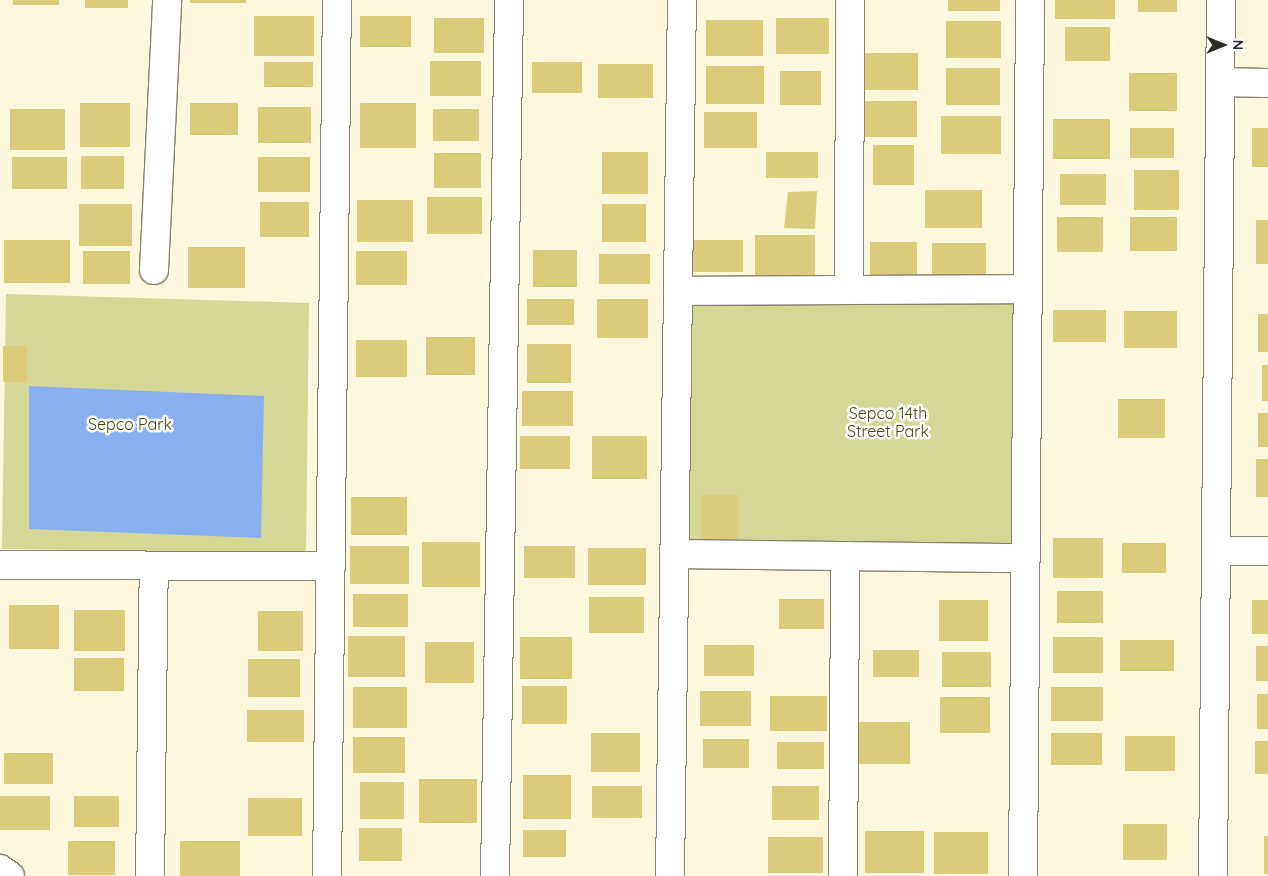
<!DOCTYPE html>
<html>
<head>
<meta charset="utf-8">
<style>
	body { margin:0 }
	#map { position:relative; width:1268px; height:876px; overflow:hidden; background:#fcf7dd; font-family:Quicksand,sans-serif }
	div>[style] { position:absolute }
	.green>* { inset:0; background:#d4d795 }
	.water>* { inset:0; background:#89aff0 }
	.building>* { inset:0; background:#dccb7a }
	.roads { filter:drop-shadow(1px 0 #87836c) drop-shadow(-1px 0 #87836c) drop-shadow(0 1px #87836c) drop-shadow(0 -1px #87836c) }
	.street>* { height:28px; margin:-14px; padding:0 14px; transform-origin:14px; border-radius:14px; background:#fff }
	span { translate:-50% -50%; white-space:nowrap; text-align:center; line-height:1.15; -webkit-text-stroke:5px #fff; paint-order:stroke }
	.park-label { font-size:16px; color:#474809 }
	.north { position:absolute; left:1198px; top:20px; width:50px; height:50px; -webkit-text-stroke:4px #fff; paint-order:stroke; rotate:90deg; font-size:14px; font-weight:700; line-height:20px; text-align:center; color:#2f2d23 }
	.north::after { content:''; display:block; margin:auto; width:18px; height:22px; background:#2f2d23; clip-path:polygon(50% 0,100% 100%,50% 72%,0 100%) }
</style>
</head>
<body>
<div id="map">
	<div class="green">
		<i style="clip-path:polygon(6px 294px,309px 303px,306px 553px,2px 549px)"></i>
		<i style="clip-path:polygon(1014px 296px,1015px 550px,685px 544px,685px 299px)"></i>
	</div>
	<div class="water">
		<i style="clip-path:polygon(29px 386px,264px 396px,261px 538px,29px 529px)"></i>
	</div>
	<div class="building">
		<i style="clip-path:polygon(13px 0,59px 0,59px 5px,13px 5px)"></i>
		<i style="clip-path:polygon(85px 0,128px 0,128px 8px,85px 8px)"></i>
		<i style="clip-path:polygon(190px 0,246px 0,246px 3px,190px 3px)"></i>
		<i style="clip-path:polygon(948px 0,1000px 0,1000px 11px,948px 11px)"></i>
		<i style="clip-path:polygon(1055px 0,1115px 0,1115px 19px,1055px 19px)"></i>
		<i style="clip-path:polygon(1138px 0,1177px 0,1177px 12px,1138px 12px)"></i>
		<i style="clip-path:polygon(254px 16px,314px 16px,314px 56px,254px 56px)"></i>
		<i style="clip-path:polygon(360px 16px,411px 16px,411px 47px,360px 47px)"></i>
		<i style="clip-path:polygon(434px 18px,484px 18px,484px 53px,434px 53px)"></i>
		<i style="clip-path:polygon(776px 18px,829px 18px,829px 54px,776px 54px)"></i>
		<i style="clip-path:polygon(706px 20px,763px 20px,763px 56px,706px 56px)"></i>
		<i style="clip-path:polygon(946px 21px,1001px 21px,1001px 58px,946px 58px)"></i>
		<i style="clip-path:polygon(1065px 27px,1110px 27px,1110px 61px,1065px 61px)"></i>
		<i style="clip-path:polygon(863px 53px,918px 53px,918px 90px,863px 90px)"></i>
		<i style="clip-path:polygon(430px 61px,481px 61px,481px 96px,430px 96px)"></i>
		<i style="clip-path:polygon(264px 62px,313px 62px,313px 87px,264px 87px)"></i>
		<i style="clip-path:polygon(532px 62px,582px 62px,582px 93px,532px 93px)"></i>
		<i style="clip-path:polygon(598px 64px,653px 64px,653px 98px,598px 98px)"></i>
		<i style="clip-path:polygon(706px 66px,764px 66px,764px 104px,706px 104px)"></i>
		<i style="clip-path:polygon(946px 68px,1000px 68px,1000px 105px,946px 105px)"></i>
		<i style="clip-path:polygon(780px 71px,821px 71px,821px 105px,780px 105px)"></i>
		<i style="clip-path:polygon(1129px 73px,1177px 73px,1177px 111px,1129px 111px)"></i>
		<i style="clip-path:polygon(864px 101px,917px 101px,917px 137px,864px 137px)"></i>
		<i style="clip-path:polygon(80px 103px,130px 103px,130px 147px,80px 147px)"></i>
		<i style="clip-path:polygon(190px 103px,238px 103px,238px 135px,190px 135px)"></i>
		<i style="clip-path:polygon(360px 103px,416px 103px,416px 148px,360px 148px)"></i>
		<i style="clip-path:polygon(258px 107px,311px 107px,311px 143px,258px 143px)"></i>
		<i style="clip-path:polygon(10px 109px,65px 109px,65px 150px,10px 150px)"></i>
		<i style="clip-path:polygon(433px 109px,479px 109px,479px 141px,433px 141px)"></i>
		<i style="clip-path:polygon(704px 112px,757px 112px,757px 148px,704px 148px)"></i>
		<i style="clip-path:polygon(941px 116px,1001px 116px,1001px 154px,941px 154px)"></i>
		<i style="clip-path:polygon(1053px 119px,1110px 119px,1110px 159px,1053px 159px)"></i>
		<i style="clip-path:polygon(1130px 128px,1174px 128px,1174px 158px,1130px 158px)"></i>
		<i style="clip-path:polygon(1252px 128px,1268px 128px,1268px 167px,1252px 167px)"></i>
		<i style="clip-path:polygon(873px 145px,914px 145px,914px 185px,873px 185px)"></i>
		<i style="clip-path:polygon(602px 152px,648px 152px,648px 194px,602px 194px)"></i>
		<i style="clip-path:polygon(766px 152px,818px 152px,818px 178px,766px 178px)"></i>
		<i style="clip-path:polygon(434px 153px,481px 153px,481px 188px,434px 188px)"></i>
		<i style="clip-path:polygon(81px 156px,124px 156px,124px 189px,81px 189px)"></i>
		<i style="clip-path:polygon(12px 157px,67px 157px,67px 189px,12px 189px)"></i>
		<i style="clip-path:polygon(258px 157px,310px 157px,310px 192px,258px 192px)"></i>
		<i style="clip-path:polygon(1134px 170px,1179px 170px,1179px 210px,1134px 210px)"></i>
		<i style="clip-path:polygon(1060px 174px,1106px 174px,1106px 205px,1060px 205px)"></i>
		<i style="clip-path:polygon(925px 190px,982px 190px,982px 228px,925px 228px)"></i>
		<i style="clip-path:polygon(817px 191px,815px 229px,784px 228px,788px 192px)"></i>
		<i style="clip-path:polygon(427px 197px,482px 197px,482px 234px,427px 234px)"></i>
		<i style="clip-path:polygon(357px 200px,413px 200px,413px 242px,357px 242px)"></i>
		<i style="clip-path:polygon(260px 202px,309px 202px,309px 237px,260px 237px)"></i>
		<i style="clip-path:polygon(79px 204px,132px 204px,132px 246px,79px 246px)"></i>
		<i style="clip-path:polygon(602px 204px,646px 204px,646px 242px,602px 242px)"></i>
		<i style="clip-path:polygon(1057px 217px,1103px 217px,1103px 252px,1057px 252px)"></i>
		<i style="clip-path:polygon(1130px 217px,1177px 217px,1177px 251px,1130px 251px)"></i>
		<i style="clip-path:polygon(1256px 220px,1268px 220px,1268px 264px,1256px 264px)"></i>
		<i style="clip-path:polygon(755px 235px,815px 235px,815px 275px,755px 275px)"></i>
		<i style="clip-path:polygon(4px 240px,70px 240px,70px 283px,4px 283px)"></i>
		<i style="clip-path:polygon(688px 240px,743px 240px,743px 272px,688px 272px)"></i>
		<i style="clip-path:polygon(870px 242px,917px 242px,917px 279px,870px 279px)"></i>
		<i style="clip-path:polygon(932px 243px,986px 243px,986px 281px,932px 281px)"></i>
		<i style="clip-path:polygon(188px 247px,245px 247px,245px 288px,188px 288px)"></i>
		<i style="clip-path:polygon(533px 250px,577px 250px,577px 287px,533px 287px)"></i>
		<i style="clip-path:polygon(83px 251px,130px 251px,130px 284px,83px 284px)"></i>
		<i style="clip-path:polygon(356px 251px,407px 251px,407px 285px,356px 285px)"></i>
		<i style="clip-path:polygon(599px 254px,650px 254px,650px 284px,599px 284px)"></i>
		<i style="clip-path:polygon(527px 299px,574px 299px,574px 325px,527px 325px)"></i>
		<i style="clip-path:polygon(597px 299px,648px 299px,648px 338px,597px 338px)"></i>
		<i style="clip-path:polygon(1053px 310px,1106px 310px,1106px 342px,1053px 342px)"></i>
		<i style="clip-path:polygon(1124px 311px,1177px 311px,1177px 348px,1124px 348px)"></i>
		<i style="clip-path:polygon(1258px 314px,1268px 314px,1268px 352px,1258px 352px)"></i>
		<i style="clip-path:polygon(426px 337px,475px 337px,475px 375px,426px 375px)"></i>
		<i style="clip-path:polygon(356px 340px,407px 340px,407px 377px,356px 377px)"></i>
		<i style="clip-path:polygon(527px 344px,571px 344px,571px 383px,527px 383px)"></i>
		<i style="clip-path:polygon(3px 346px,27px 346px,27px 382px,3px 382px)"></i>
		<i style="clip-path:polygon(1262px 365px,1268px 365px,1268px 401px,1262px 401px)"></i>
		<i style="clip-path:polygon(522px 391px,573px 391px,573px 426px,522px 426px)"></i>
		<i style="clip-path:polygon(1118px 399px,1165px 399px,1165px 438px,1118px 438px)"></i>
		<i style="clip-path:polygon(1258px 413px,1268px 413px,1268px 447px,1258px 447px)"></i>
		<i style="clip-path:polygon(520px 436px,570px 436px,570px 469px,520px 469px)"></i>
		<i style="clip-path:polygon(592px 436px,647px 436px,647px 479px,592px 479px)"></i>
		<i style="clip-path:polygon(1256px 459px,1268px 459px,1268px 497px,1256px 497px)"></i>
		<i style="clip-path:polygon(701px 495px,738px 495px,738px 548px,701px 548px)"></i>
		<i style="clip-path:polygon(351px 497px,407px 497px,407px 535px,351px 535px)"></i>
		<i style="clip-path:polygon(1053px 538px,1103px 538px,1103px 578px,1053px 578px)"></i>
		<i style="clip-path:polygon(422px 542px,480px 542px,480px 587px,422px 587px)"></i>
		<i style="clip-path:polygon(1122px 543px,1166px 543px,1166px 573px,1122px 573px)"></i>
		<i style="clip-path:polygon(350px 546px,409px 546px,409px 584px,350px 584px)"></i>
		<i style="clip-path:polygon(524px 546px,575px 546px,575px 578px,524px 578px)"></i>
		<i style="clip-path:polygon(588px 548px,646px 548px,646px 585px,588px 585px)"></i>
		<i style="clip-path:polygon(1057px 591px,1103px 591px,1103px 623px,1057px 623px)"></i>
		<i style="clip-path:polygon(353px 594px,408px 594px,408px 627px,353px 627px)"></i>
		<i style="clip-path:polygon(589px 597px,644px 597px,644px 633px,589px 633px)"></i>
		<i style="clip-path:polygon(779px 599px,824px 599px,824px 629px,779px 629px)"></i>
		<i style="clip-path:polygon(939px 600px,988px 600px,988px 641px,939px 641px)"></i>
		<i style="clip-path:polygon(1252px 600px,1268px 600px,1268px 634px,1252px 634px)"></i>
		<i style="clip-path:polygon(9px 605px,59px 605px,59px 649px,9px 649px)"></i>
		<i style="clip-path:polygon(74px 610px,125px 610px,125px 651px,74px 651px)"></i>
		<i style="clip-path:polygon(258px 611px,303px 611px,303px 651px,258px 651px)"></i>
		<i style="clip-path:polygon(348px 636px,405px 636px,405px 677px,348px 677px)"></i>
		<i style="clip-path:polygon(520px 637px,572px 637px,572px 679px,520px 679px)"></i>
		<i style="clip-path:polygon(1053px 637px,1103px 637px,1103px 673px,1053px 673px)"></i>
		<i style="clip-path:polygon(1120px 640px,1174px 640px,1174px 671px,1120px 671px)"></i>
		<i style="clip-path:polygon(425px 642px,474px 642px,474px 683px,425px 683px)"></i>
		<i style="clip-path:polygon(704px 645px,754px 645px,754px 676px,704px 676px)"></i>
		<i style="clip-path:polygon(1256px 646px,1268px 646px,1268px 681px,1256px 681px)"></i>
		<i style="clip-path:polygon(873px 650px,919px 650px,919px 677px,873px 677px)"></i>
		<i style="clip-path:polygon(942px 652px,991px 652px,991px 687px,942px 687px)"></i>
		<i style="clip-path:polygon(74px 658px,124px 658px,124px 691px,74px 691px)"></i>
		<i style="clip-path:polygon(248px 659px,300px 659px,300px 697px,248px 697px)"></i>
		<i style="clip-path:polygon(522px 686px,567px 686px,567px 724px,522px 724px)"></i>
		<i style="clip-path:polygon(353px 687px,407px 687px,407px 728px,353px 728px)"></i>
		<i style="clip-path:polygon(1051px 687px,1103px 687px,1103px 721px,1051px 721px)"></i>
		<i style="clip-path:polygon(700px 691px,751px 691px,751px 726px,700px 726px)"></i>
		<i style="clip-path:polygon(1257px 694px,1268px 694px,1268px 729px,1257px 729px)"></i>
		<i style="clip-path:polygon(770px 696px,827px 696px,827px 731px,770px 731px)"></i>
		<i style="clip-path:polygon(940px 697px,990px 697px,990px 733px,940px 733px)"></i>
		<i style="clip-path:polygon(247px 710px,304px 710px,304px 742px,247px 742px)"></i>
		<i style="clip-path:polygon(856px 722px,910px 722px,910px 764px,856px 764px)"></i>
		<i style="clip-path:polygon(591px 733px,640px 733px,640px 772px,591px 772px)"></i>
		<i style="clip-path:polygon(1051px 733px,1102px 733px,1102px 765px,1051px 765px)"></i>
		<i style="clip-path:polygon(1125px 736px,1175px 736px,1175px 771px,1125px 771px)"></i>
		<i style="clip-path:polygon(353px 737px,405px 737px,405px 773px,353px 773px)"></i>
		<i style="clip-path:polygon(703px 739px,749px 739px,749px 768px,703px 768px)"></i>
		<i style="clip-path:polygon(1255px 741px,1268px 741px,1268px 774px,1255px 774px)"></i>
		<i style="clip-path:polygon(777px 742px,824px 742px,824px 769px,777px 769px)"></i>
		<i style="clip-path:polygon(4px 753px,53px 753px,53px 784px,4px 784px)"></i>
		<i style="clip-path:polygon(523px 775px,571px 775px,571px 819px,523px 819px)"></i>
		<i style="clip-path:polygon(419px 779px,477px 779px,477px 823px,419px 823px)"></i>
		<i style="clip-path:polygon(360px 782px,404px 782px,404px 819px,360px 819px)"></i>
		<i style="clip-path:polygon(592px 786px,642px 786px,642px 818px,592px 818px)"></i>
		<i style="clip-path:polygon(772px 786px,819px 786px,819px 820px,772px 820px)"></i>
		<i style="clip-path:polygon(0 796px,50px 796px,50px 830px,0 830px)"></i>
		<i style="clip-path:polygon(74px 796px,119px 796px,119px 827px,74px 827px)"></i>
		<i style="clip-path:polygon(248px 798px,302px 798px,302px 836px,248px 836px)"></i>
		<i style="clip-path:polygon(1123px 824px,1167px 824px,1167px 860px,1123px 860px)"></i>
		<i style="clip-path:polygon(359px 828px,402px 828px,402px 861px,359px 861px)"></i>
		<i style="clip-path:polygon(523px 830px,566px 830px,566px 857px,523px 857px)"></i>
		<i style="clip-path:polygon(865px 831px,924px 831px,924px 873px,865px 873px)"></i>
		<i style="clip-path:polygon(934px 832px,988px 832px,988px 874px,934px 874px)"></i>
		<i style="clip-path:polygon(1264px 836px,1268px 836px,1268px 874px,1264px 874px)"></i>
		<i style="clip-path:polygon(768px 837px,823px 837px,823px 873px,768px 873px)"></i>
		<i style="clip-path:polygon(68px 841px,115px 841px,115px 875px,68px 875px)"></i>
		<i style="clip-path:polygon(180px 841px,240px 841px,240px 876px,180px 876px)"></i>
	</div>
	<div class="roads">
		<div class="street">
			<i style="left:1221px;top:82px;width:47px;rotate:1.2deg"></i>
			<i style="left:154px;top:270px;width:270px;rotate:-87.2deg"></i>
			<i style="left:849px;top:290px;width:290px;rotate:-89.8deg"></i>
			<i style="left:678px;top:291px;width:350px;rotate:-0.3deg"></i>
			<i style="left:1216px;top:551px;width:52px"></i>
			<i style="left:675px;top:554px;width:350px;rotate:0.7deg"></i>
			<i style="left:0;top:565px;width:331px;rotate:0.2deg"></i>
			<i style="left:0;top:869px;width:12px;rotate:35deg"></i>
			<i style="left:150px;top:876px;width:310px;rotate:-89.3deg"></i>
			<i style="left:327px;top:876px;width:876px;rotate:-89.35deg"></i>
			<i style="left:495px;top:876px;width:876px;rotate:-89.08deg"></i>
			<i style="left:670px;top:876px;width:876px;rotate:-89.22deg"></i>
			<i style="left:843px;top:876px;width:320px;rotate:-89.6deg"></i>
			<i style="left:1023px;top:876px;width:876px;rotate:-89.54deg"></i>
			<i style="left:1213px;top:876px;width:876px;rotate:-89.48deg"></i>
		</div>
	</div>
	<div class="park-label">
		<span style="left:888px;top:422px">Sepco 14th<br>Street Park</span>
		<span style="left:130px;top:424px">Sepco Park</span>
	</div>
	<div class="north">N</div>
</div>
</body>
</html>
